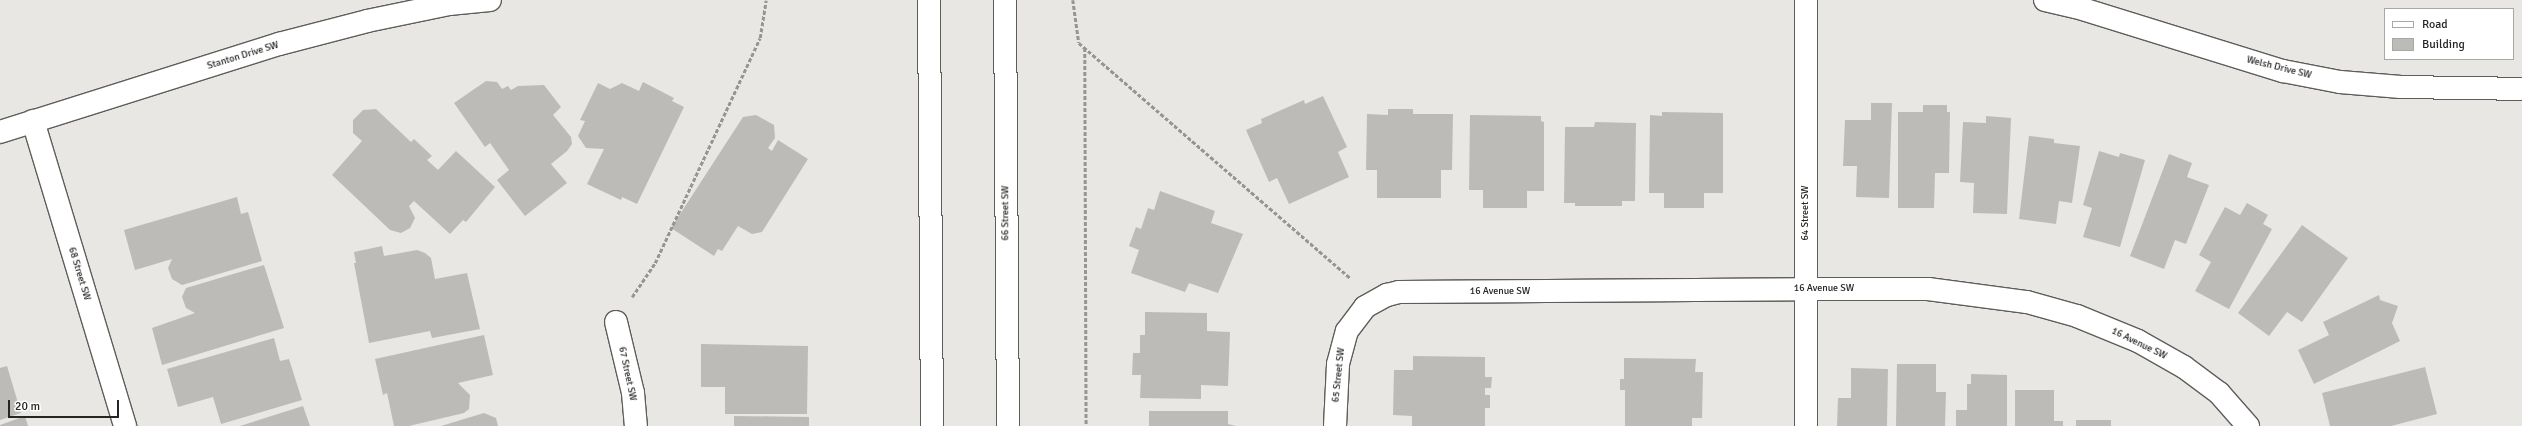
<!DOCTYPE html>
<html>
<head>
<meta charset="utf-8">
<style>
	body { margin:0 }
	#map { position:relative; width:2522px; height:426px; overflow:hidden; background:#e8e7e3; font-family:Signika,sans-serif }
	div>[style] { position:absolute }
	.building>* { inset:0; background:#bdbbb8 }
	.path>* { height:2.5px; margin-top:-1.25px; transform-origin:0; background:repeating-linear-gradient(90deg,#969592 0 4px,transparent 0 6px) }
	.roads { filter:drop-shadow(1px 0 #5f5d5a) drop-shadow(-1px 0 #5f5d5a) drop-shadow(0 1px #5f5d5a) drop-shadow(0 -1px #5f5d5a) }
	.minor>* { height:22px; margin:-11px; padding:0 11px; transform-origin:11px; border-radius:11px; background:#fff }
	.tertiary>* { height:22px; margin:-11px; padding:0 11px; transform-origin:11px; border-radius:11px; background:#fff }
	.secondary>* { height:22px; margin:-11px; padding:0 11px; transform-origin:11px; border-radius:11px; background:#fff }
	span { translate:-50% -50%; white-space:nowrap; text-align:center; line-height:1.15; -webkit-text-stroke:3px #fff; paint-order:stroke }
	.street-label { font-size:10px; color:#252523 }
	.legend { position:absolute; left:2384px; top:8px; width:130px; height:52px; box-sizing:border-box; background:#fff; border:1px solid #a8a8a7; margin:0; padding:5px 7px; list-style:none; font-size:12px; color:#252523 }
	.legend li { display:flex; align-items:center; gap:8px; height:20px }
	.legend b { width:20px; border:1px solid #a8a8a7 }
	.scale { position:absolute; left:8px; top:400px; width:111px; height:18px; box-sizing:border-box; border:2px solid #252523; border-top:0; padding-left:5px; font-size:12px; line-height:14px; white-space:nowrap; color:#252523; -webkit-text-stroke:3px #fff; paint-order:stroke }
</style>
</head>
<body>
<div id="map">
	<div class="building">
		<i style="clip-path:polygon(486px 81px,497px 82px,502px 89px,508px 86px,511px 90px,518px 86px,544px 85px,561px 107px,553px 115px,571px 137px,572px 144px,567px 151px,551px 164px,567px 183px,525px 216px,497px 180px,509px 170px,490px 143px,485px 147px,454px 103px)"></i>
		<i style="clip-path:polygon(643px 82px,674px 98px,672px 101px,684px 107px,637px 204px,622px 197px,621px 200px,587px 184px,604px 149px,586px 148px,578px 136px,585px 121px,580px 120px,598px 83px,610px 89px,622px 83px,639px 91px)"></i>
		<i style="clip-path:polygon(1323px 96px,1347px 147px,1338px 152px,1349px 177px,1289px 204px,1277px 178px,1269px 182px,1246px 130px,1262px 123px,1261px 119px,1304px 100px,1305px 104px)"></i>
		<i style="clip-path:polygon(1871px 103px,1892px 103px,1889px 198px,1856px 197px,1857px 166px,1843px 166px,1845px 120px,1871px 120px)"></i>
		<i style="clip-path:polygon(1923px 105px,1947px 105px,1947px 112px,1950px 112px,1949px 173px,1935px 173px,1934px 208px,1898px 208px,1898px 112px,1923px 112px)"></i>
		<i style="clip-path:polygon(376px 109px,411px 142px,414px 139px,432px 156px,427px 160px,438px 170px,456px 151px,495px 187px,466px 222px,463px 220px,450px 234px,414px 201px,409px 206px,415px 218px,410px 228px,401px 233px,390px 230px,332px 175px,362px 141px,353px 133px,353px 120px,363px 110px)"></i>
		<i style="clip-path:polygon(1388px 109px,1413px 109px,1413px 114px,1453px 114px,1452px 170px,1441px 170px,1441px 198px,1377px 198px,1377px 170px,1366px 170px,1367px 114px,1388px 115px)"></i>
		<i style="clip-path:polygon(1662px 112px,1723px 113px,1723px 193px,1704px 193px,1704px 208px,1664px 208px,1664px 193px,1649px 193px,1650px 115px,1662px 116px)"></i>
		<i style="clip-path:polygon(756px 115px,774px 125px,775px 138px,768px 148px,772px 151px,778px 140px,808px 159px,762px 232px,752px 234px,738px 226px,722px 251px,718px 249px,714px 256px,671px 228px,743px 117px)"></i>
		<i style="clip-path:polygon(1470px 115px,1541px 116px,1541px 121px,1544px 122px,1544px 191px,1527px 191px,1527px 208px,1483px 208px,1483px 190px,1469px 190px)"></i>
		<i style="clip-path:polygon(1986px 116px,2011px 118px,2007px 214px,1973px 213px,1974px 183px,1960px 182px,1963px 122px,1986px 123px)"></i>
		<i style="clip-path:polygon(1595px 122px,1636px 123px,1635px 201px,1622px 201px,1622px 206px,1575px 206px,1575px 203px,1564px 203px,1565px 127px,1594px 127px)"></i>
		<i style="clip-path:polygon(2029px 136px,2054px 139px,2054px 143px,2080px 146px,2072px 203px,2059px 201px,2056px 224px,2019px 219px)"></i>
		<i style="clip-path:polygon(2099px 151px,2119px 157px,2120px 153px,2145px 160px,2120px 247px,2083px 237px,2092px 208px,2083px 205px)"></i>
		<i style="clip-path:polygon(2169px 154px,2192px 163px,2187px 177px,2209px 185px,2186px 244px,2175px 240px,2164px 269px,2130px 256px)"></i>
		<i style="clip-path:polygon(1160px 191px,1215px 211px,1211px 223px,1243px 234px,1218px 293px,1189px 283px,1185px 292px,1131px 273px,1139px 250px,1129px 246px,1136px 227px,1141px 229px,1148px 208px,1154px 210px)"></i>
		<i style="clip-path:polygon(237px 197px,241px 214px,248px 212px,262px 261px,182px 285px,172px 279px,168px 268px,172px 259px,135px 270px,124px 230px)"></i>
		<i style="clip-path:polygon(2247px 203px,2268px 215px,2263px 224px,2272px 229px,2229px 309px,2195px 291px,2211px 262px,2199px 255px,2225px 207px,2240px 215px)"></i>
		<i style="clip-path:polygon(2302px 225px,2348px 258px,2302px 322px,2287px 312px,2269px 336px,2238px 313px)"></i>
		<i style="clip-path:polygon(382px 246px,384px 256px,417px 250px,425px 253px,431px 258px,435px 279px,467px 273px,480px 329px,432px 338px,430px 331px,369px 343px,354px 263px,356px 263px,354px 252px)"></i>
		<i style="clip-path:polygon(264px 265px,284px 328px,162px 365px,152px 328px,195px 313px,186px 308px,182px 297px,186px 288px)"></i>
		<i style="clip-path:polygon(2379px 295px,2380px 300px,2398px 306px,2392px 323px,2400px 341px,2314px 384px,2298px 350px,2329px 335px,2323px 322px)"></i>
		<i style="clip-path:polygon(1145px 312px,1207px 313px,1207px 331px,1230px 332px,1228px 386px,1201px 385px,1201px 399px,1140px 398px,1141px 375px,1132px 375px,1133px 353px,1140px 353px,1140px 335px,1145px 335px)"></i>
		<i style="clip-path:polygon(484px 335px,493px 375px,458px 383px,470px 395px,469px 409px,464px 413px,409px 426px,394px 426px,387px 393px,383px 395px,375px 359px)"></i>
		<i style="clip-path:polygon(274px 338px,280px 361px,289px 359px,302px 400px,221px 424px,213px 397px,178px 407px,167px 369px)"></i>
		<i style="clip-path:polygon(701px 344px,808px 346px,807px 414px,725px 414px,725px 387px,701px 387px)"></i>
		<i style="clip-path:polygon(1413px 356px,1485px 357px,1485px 377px,1492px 377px,1491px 388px,1485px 388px,1485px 395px,1490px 395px,1490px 408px,1485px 408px,1485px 426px,1412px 426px,1412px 416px,1393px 415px,1394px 370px,1413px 370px)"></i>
		<i style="clip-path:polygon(1624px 358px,1696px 359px,1695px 372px,1703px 372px,1702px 418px,1692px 418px,1692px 426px,1625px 426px,1625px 390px,1620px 390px,1620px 379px,1624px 379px)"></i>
		<i style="clip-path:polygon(1897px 364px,1936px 364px,1936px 392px,1946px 392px,1945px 426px,1896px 426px)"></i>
		<i style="clip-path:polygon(7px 366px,21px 413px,0 420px,0 368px)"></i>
		<i style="clip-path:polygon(2425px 367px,2437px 414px,2391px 426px,2330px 426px,2322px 393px)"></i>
		<i style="clip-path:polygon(1851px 368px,1888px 369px,1887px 426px,1837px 426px,1838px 398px,1851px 398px)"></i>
		<i style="clip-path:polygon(1971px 374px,2007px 375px,2007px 426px,1956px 426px,1956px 410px,1967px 410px,1967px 384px,1971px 384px)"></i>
		<i style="clip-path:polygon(2015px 390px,2054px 390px,2054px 421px,2063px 421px,2063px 426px,2015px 426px)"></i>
		<i style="clip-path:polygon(303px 406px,310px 426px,240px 426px)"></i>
		<i style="clip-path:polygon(1149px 411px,1228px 411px,1228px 424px,1236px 426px,1149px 426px)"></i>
		<i style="clip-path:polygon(484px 413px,496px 418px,498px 426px,441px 426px)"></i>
		<i style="clip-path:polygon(25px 416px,28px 426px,0 426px,0 425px)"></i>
		<i style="clip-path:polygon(734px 416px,809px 417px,809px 426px,734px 426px)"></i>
		<i style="clip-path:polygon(2076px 420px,2111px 420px,2111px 426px,2076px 426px)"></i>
	</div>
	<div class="path">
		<i style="left:1073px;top:0;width:43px;rotate:82.1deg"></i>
		<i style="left:1079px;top:43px;width:360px;rotate:40.9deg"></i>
		<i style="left:1085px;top:48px;width:378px;rotate:89.8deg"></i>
		<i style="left:632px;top:297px;width:41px;rotate:-55.9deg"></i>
		<i style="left:655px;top:263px;width:248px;rotate:-65deg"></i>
		<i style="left:760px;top:38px;width:38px;rotate:-81deg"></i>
	</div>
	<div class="roads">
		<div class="minor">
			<i style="left:1806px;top:0;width:426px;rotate:90deg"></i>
			<i style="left:33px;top:121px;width:319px;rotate:73.2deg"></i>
			<i style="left:616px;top:322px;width:73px;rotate:76.5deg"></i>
			<i style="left:633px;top:393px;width:33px;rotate:85deg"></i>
			<i style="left:1335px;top:426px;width:62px;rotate:-87.2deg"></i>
			<i style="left:1338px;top:364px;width:34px;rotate:-75deg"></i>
			<i style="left:1347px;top:331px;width:30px;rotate:-53deg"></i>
			<i style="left:1365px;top:307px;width:25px;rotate:-29deg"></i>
			<i style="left:1387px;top:295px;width:12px;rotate:-14deg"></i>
			<i style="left:1399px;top:292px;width:407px;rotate:-0.4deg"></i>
			<i style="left:1806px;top:289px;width:122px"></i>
			<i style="left:1928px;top:289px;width:100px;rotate:7.5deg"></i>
			<i style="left:2027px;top:302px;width:52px;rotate:15.6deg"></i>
			<i style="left:2077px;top:316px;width:66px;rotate:22.3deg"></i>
			<i style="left:2138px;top:341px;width:53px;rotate:29.5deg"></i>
			<i style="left:2184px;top:367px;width:44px;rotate:36.6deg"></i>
			<i style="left:2219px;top:393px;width:44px;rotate:48.7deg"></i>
		</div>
		<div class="tertiary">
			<i style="left:2045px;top:0;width:32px;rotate:13deg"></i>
			<i style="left:2076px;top:7px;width:217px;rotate:17.2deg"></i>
			<i style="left:2283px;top:71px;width:58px;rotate:10.9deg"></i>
			<i style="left:2340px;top:82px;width:61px;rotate:4.7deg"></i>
			<i style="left:2401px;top:87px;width:121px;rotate:0.9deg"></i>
			<i style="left:0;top:132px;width:293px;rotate:-17.5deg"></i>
			<i style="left:279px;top:44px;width:91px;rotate:-14.6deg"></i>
			<i style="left:367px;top:21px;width:84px;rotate:-11.7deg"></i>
			<i style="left:449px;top:4px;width:41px;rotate:-5.6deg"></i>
		</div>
		<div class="secondary">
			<i style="left:929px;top:0;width:426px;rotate:89.6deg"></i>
			<i style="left:1005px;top:0;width:426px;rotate:89.6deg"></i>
		</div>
	</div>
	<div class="street-label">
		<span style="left:243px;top:56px;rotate:-17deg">Stanton Drive SW</span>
		<span style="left:2279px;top:68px;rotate:14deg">Welsh Drive SW</span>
		<span style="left:1006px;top:213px;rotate:-90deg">66 Street SW</span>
		<span style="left:1806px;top:213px;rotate:-90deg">64 Street SW</span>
		<span style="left:79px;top:274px;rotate:73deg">68 Street SW</span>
		<span style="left:1824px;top:289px">16 Avenue SW</span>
		<span style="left:1500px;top:292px">16 Avenue SW</span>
		<span style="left:2139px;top:344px;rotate:26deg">16 Avenue SW</span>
		<span style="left:627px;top:374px;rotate:78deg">67 Street SW</span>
		<span style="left:1339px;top:375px;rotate:-84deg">65 Street SW</span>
	</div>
	<ul class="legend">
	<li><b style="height:5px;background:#fff"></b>Road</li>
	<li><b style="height:11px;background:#bdbbb8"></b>Building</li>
	</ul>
	<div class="scale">20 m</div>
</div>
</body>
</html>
